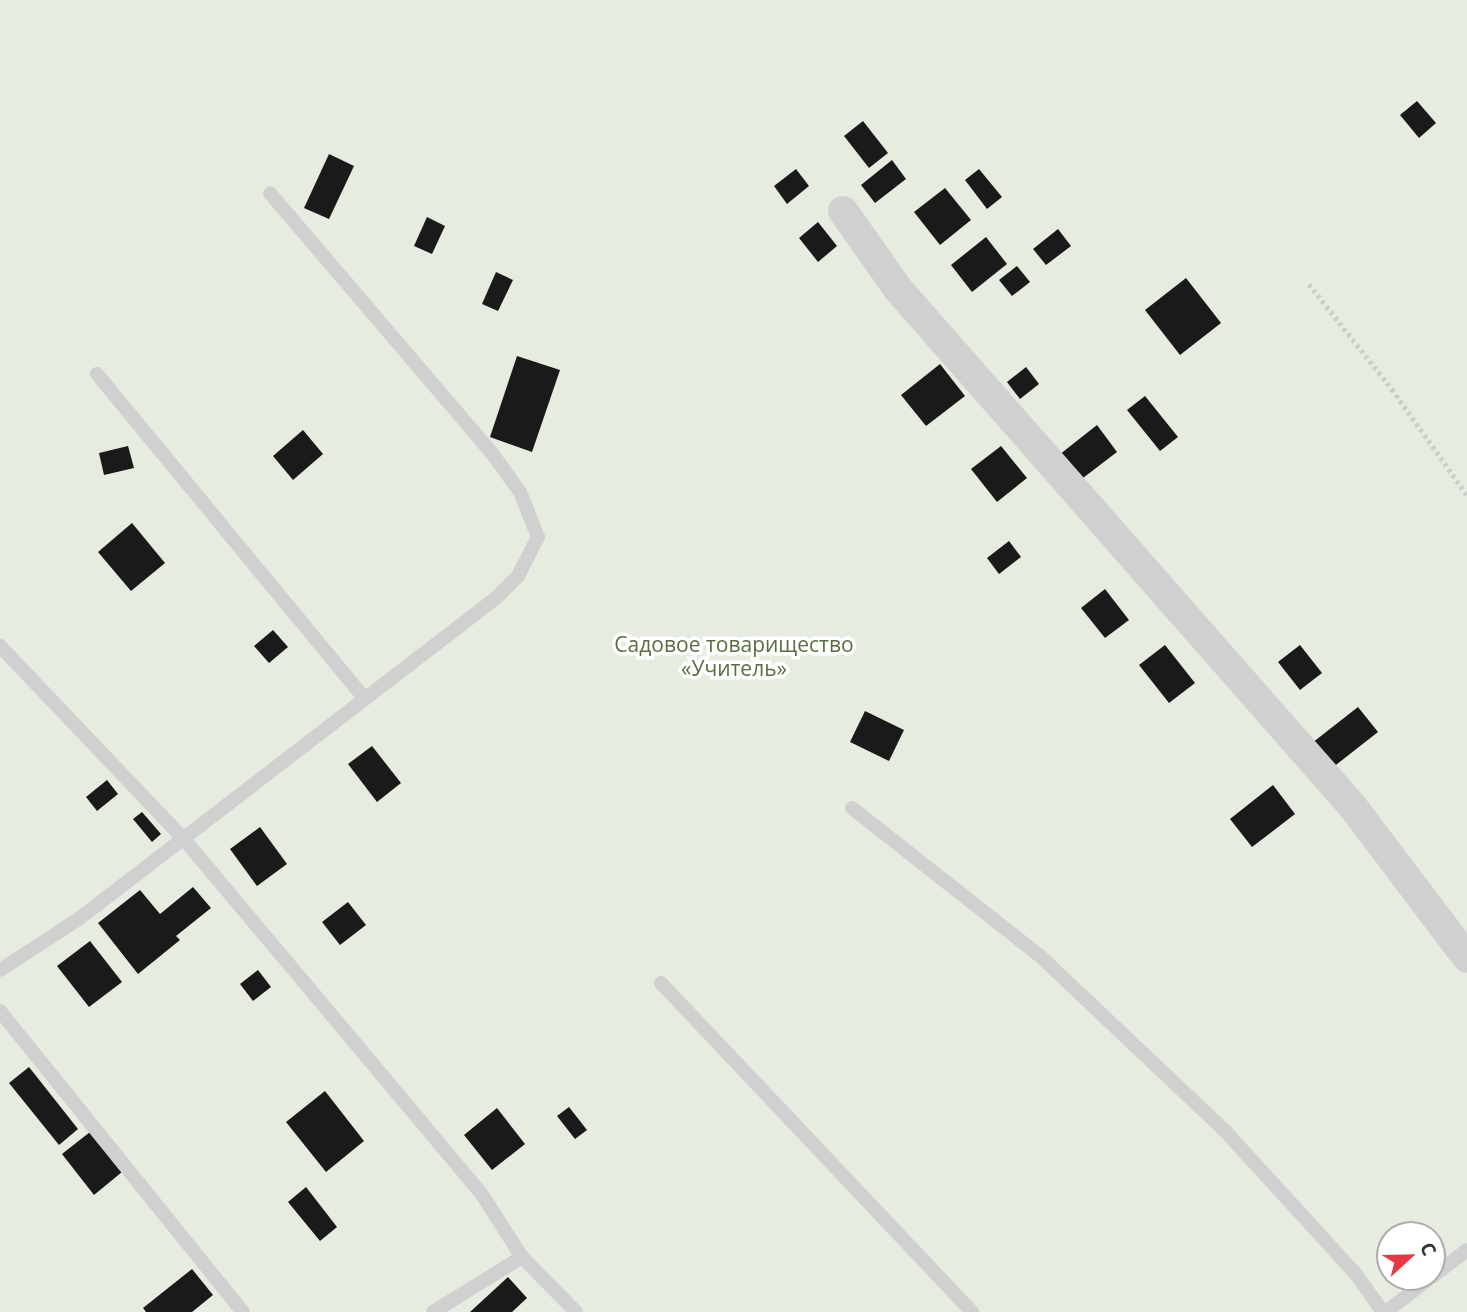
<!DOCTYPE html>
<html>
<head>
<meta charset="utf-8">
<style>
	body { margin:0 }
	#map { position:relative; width:1467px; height:1312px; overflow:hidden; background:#fff; font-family:"Open Sans",sans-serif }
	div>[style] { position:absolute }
	.green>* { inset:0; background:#e6ecdf }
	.building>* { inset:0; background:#1a1a1a }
	.path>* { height:4.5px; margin-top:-2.25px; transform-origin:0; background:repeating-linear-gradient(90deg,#cdcdcd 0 3.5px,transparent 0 7px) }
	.service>* { height:14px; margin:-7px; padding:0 7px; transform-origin:7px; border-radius:7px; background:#d0d0d0 }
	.minor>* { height:30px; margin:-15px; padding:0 15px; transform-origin:15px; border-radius:15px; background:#d0d0d0 }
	span { translate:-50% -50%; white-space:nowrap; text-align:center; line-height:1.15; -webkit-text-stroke:7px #fff; paint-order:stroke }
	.park-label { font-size:21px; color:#56703f }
	.north { position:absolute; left:1376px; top:1221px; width:70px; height:70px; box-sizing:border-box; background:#fff; border:2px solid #adadad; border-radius:50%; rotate:68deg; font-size:19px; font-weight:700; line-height:28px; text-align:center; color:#333 }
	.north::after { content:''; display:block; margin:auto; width:24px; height:32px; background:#e63946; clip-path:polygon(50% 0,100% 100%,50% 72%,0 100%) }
</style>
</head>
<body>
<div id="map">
	<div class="green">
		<i style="clip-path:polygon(evenodd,0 0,1467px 0,1467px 1312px,0 1312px,0 0,1390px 1235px,1432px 1235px,1432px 1277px,1390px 1277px,1390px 1235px)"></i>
	</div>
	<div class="building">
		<i style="clip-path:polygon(1417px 101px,1436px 123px,1419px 138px,1400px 115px)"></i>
		<i style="clip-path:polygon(863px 121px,888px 153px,869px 168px,844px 136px)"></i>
		<i style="clip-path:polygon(329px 154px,354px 166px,329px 219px,304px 208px)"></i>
		<i style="clip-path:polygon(892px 160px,906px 179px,875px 203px,861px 185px)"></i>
		<i style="clip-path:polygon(796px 169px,809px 186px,787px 204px,774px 186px)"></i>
		<i style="clip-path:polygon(979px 169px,1002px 197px,987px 209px,965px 180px)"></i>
		<i style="clip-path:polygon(945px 188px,971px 220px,940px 245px,914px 212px)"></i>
		<i style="clip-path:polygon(427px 217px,445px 226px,432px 254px,414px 246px)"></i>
		<i style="clip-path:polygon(818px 222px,837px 246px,818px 262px,799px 238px)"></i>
		<i style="clip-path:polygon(1058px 229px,1071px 246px,1046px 265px,1033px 249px)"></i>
		<i style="clip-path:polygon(986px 237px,1007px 264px,972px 292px,951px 265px)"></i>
		<i style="clip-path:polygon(1017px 266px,1030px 282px,1012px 296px,999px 280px)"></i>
		<i style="clip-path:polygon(496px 272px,513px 280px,498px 311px,482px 304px)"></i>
		<i style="clip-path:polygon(1186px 278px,1221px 323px,1180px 355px,1145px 310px)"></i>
		<i style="clip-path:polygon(517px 356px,560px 370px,532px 452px,490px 437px)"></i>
		<i style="clip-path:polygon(940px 364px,965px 396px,926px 426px,901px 395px)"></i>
		<i style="clip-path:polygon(1026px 367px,1039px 384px,1020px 399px,1007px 382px)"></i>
		<i style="clip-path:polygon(1145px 396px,1178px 437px,1160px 451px,1127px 410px)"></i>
		<i style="clip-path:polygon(1097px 425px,1117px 452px,1079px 481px,1059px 455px)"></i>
		<i style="clip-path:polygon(303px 430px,323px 454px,293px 480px,273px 456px)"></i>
		<i style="clip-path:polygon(128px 446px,134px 468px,104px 475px,99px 453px)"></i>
		<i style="clip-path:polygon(1001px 446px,1027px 478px,997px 502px,971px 469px)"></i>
		<i style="clip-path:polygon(132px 523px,165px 563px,131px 591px,98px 552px)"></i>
		<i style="clip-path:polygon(1009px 541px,1021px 557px,999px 574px,987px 558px)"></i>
		<i style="clip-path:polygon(1105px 589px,1129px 620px,1105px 638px,1081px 608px)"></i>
		<i style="clip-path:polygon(273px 630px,288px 647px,269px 663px,254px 646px)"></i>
		<i style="clip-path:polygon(1165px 645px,1195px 683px,1169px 703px,1139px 665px)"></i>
		<i style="clip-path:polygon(1300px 645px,1322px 673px,1300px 690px,1278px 662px)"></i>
		<i style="clip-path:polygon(1358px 707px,1378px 732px,1332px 768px,1312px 743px)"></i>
		<i style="clip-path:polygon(865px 711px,904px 730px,889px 761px,850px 742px)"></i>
		<i style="clip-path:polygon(372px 746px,401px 783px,377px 802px,348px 764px)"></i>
		<i style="clip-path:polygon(107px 780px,118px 794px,97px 811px,86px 797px)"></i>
		<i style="clip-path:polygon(1273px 785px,1295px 814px,1252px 847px,1230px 819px)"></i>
		<i style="clip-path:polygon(142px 812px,161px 834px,152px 842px,133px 819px)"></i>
		<i style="clip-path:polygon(260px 827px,287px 864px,257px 886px,230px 849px)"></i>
		<i style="clip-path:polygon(193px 887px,211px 908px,176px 936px,180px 940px,138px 974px,98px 923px,140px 890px,160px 914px)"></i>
		<i style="clip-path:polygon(348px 902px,366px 925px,340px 945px,322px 922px)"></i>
		<i style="clip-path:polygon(90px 941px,122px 982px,89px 1007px,57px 966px)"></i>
		<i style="clip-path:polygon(258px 970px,271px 987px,253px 1001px,240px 984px)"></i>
		<i style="clip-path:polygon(29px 1067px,78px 1129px,59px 1145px,9px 1083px)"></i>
		<i style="clip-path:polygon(325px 1091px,364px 1141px,326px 1172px,286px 1122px)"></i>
		<i style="clip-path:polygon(569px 1107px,587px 1130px,575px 1139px,557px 1116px)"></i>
		<i style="clip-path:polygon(497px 1108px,525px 1144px,492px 1170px,464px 1135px)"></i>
		<i style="clip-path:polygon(90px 1132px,122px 1172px,94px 1195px,62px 1154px)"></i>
		<i style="clip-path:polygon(306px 1187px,337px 1227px,320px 1241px,288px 1202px)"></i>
		<i style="clip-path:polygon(192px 1269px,213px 1295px,192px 1312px,146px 1312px,143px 1308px)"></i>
		<i style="clip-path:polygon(508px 1277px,527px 1298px,512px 1312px,470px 1312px)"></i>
	</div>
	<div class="path">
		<i style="left:1309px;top:284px;width:134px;rotate:51.7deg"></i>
		<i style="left:1392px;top:389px;width:130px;rotate:54.7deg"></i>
	</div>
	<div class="service">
		<i style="left:97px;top:374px;width:418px;rotate:50.5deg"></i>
		<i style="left:0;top:646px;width:265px;rotate:46.4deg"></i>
		<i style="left:183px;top:838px;width:463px;rotate:50deg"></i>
		<i style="left:481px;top:1193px;width:76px;rotate:57.4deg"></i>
		<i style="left:522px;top:1257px;width:77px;rotate:45.5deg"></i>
		<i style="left:852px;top:808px;width:238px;rotate:38.2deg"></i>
		<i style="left:1039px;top:955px;width:259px;rotate:43.4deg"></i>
		<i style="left:1227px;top:1133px;width:190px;rotate:47.6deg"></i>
		<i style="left:1355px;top:1273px;width:48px;rotate:54.3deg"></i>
		<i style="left:0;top:970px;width:95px;rotate:-33deg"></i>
		<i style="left:80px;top:918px;width:525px;rotate:-37.57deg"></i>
		<i style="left:496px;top:598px;width:31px;rotate:-45deg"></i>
		<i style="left:518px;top:576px;width:44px;rotate:-62.9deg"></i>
		<i style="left:538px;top:537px;width:48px;rotate:-111.8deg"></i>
		<i style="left:520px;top:492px;width:49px;rotate:-125.9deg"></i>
		<i style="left:491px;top:452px;width:340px;rotate:-130.5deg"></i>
		<i style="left:661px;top:983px;width:453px;rotate:46.6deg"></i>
		<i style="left:0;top:1011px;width:387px;rotate:51.1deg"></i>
		<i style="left:1432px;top:1277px;width:44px;rotate:-37.6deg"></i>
		<i style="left:433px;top:1312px;width:105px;rotate:-31.7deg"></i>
		<i style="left:1386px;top:1312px;width:57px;rotate:-37.9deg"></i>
	</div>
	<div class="minor">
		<i style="left:843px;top:211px;width:95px;rotate:54.8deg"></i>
		<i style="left:898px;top:289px;width:689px;rotate:48.7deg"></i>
		<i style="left:1353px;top:807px;width:189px;rotate:52.9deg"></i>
	</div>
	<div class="park-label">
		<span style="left:734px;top:656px">Садовое товарищество<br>«Учитель»</span>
	</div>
	<div class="north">С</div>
</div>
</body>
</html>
